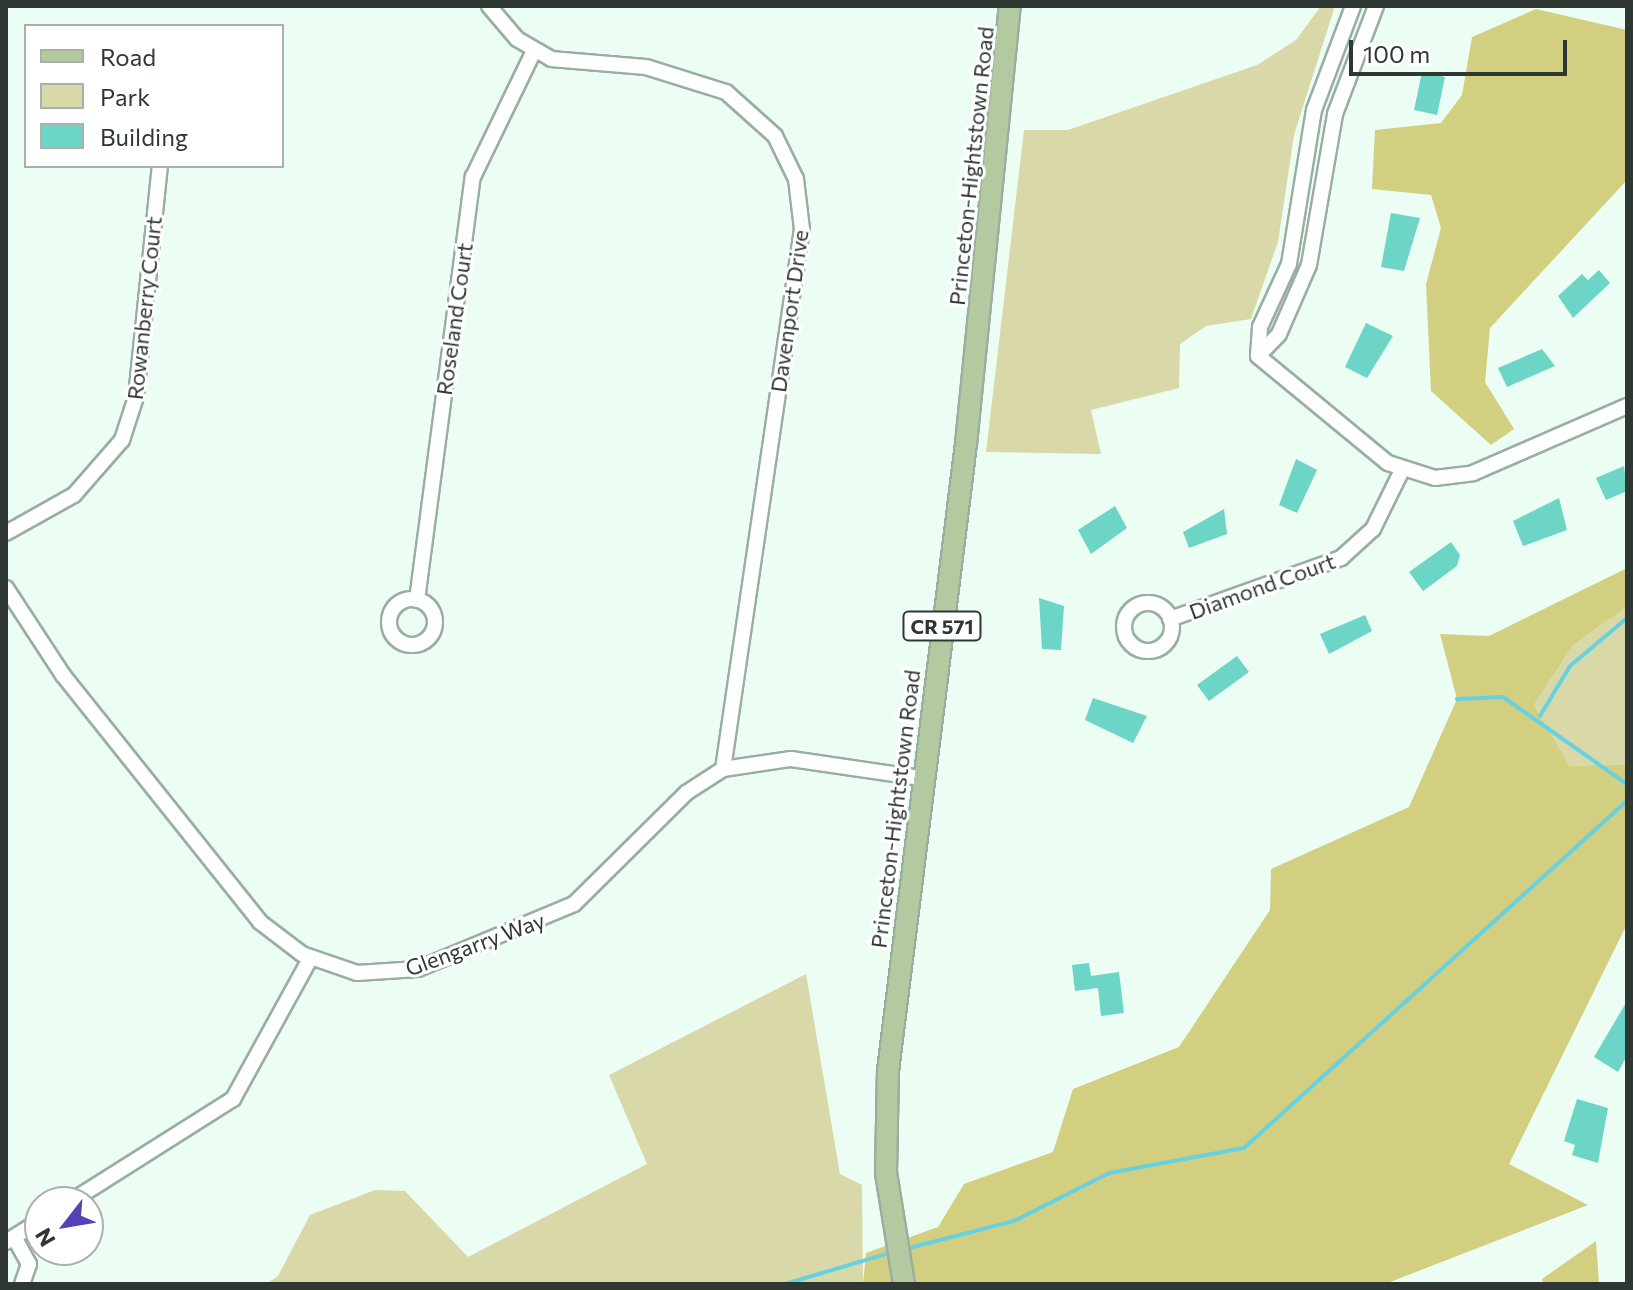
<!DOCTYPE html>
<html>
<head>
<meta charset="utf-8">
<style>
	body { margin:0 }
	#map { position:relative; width:1633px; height:1290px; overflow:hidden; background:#ecfef3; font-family:Commissioner,sans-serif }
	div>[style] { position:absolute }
	.green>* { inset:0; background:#d9d8a9 }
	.forest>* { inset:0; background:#d2cf81 }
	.stream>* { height:4px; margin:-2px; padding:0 2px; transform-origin:2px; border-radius:2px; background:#67d1e1 }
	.building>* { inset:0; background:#6dd5c6 }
	.roads { filter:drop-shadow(2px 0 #99aea1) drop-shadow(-2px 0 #99aea1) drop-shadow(0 2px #99aea1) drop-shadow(0 -2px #99aea1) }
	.minor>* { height:14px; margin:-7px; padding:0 7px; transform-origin:7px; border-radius:7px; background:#fff }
	.minor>.ring { margin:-7px; padding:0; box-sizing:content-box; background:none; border:14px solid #fff; border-radius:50% }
	.primary>* { height:20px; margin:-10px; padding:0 10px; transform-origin:10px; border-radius:10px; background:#b3caa0 }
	span { translate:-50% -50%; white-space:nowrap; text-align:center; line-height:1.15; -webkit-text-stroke:6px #fff; paint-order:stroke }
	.shield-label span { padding:2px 6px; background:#fff; border:2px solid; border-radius:6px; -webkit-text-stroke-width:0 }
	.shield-label { font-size:20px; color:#2e3732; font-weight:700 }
	.street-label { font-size:22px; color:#2e3732 }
	.frame { position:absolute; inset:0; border:8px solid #2e3732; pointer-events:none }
	.legend { position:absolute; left:24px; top:24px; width:260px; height:144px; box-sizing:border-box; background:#fff; border:2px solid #abafad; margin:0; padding:10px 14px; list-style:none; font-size:24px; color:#2e3732 }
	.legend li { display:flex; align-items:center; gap:16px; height:40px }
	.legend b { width:40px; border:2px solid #abafad }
	.north { position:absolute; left:24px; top:1186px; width:80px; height:80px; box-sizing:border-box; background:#fff; border:2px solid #abafad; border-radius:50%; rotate:239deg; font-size:22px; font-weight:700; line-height:32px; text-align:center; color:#2e3732 }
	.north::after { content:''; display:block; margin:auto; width:28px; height:36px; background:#5442b9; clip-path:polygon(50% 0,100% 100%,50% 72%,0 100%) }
	.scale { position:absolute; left:1349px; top:40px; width:218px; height:36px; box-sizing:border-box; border:4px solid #2e3732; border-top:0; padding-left:10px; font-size:24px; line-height:28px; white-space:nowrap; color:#2e3732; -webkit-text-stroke:6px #fff; paint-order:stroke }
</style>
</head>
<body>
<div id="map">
	<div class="green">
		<i style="clip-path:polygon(1321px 6px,1335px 6px,1294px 135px,1278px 242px,1251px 319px,1206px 326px,1180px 344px,1179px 388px,1091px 410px,1101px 454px,986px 452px,1024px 130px,1068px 130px,1257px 65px,1296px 40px)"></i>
		<i style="clip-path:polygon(1627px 607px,1627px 764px,1570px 766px,1534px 705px,1573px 645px)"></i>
		<i style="clip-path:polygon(806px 974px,840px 1174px,862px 1185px,863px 1284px,266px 1284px,278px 1276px,310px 1215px,375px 1190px,405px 1191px,468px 1257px,647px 1164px,609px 1075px)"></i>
	</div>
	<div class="forest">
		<i style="clip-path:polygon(1536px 9px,1627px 30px,1627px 180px,1490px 328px,1485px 382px,1514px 429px,1491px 445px,1431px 391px,1426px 284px,1441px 228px,1431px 195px,1372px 189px,1375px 130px,1441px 123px,1462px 95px,1472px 37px)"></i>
		<i style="clip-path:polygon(1627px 568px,1627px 607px,1573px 645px,1534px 705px,1570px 766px,1627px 764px,1627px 924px,1509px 1164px,1588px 1205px,1385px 1284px,863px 1284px,866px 1253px,938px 1227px,964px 1184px,1053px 1152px,1073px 1089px,1179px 1047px,1270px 910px,1271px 869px,1409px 807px,1457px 699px,1440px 634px,1489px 636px)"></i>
		<i style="clip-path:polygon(1596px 1241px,1599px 1284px,1543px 1284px,1542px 1279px)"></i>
	</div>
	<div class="stream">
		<i style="left:1457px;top:699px;width:46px;rotate:-2.5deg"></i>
		<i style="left:1503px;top:697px;width:151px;rotate:35.1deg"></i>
		<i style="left:1540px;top:716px;width:58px;rotate:-59deg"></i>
		<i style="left:1570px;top:666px;width:75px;rotate:-40.1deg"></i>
		<i style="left:905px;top:1249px;width:113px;rotate:-14.4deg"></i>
		<i style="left:1014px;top:1221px;width:106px;rotate:-26.8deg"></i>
		<i style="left:1109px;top:1173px;width:137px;rotate:-10.5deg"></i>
		<i style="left:1244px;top:1148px;width:517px;rotate:-42.18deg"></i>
		<i style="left:785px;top:1284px;width:113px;rotate:-16.5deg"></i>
	</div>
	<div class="building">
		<i style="clip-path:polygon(1422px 72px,1445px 77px,1437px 115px,1414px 110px)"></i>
		<i style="clip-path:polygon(1391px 213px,1420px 218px,1404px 271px,1381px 267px)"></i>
		<i style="clip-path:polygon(1599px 270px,1610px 283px,1573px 318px,1558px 296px,1582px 274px,1588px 280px)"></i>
		<i style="clip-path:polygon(1366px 323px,1393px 336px,1367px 378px,1345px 367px)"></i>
		<i style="clip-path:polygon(1542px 349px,1555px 366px,1507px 387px,1498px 368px)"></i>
		<i style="clip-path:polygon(1296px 459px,1317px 470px,1297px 513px,1279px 505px)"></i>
		<i style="clip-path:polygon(1624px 466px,1627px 491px,1606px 500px,1596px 478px)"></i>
		<i style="clip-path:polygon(1559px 498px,1567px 530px,1523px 546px,1513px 521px)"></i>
		<i style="clip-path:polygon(1115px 506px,1127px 528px,1091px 554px,1078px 530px)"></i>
		<i style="clip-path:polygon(1224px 509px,1227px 534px,1189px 548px,1183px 532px)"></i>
		<i style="clip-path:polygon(1451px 542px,1460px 555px,1457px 566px,1423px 591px,1409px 572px)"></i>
		<i style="clip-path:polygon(1039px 598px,1064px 606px,1061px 650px,1042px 649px)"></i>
		<i style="clip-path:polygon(1365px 615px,1372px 631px,1329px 654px,1320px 634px)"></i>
		<i style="clip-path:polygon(1237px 656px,1249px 672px,1209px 701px,1197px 685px)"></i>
		<i style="clip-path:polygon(1093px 698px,1147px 716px,1133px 743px,1085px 720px)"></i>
		<i style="clip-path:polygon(1089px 963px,1091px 976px,1119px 972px,1124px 1013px,1101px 1016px,1098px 988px,1075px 991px,1072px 965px)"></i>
		<i style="clip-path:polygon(1627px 1001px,1627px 1056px,1618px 1072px,1594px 1057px)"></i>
		<i style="clip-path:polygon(1577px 1099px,1608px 1108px,1598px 1163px,1572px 1155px,1575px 1145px,1564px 1141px)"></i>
	</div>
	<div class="roads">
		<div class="minor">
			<i style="left:489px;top:6px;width:43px;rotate:49.7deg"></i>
			<i style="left:517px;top:39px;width:39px;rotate:30deg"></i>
			<i style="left:551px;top:59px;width:95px;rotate:4.8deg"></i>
			<i style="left:646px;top:67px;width:84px;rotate:17.4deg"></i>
			<i style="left:726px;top:92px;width:66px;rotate:41.9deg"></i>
			<i style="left:775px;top:136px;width:48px;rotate:64deg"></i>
			<i style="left:796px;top:179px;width:50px;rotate:83.2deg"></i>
			<i style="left:802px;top:229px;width:546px;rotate:98.32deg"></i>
			<i style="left:1258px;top:356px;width:168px;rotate:39.5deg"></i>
			<i style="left:1388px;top:463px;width:49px;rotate:17.7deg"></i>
			<i style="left:1435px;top:478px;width:38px;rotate:-7deg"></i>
			<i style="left:1473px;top:473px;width:168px;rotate:-23.5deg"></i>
			<i style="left:1258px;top:356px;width:30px;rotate:-46deg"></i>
			<i style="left:1279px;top:334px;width:75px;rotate:-66.5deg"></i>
			<i style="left:1309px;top:265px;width:153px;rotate:-80.2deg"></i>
			<i style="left:1335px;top:114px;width:116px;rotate:-69.2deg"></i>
			<i style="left:1258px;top:356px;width:29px;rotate:-86deg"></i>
			<i style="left:1260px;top:327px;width:69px;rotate:-65.3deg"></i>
			<i style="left:1289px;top:264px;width:156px;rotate:-80.8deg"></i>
			<i style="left:1314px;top:110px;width:111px;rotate:-69.4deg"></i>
			<i style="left:6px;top:533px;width:78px;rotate:-29.2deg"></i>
			<i style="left:74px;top:495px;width:73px;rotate:-48.9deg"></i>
			<i style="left:122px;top:440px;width:45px;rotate:-72deg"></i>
			<i style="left:136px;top:397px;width:232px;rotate:-84.1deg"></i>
			<i style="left:6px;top:588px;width:104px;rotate:56.8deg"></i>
			<i style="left:63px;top:675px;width:316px;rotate:51.4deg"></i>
			<i style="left:260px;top:922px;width:53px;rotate:37.3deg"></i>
			<i style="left:302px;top:954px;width:58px;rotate:19.1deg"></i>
			<i style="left:357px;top:973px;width:61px;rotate:-3.8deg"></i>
			<i style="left:418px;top:969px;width:169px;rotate:-22.6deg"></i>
			<i style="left:574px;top:904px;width:158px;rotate:-44.7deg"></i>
			<i style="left:686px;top:793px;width:44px;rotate:-33deg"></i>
			<i style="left:723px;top:769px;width:69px;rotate:-8.4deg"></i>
			<i style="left:791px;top:759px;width:132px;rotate:8.3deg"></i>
			<i class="ring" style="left:389px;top:599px;width:32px;height:32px"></i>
			<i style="left:417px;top:600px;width:427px;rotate:-82.5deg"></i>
			<i style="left:473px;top:177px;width:140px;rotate:-64.2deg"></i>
			<i class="ring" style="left:1124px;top:603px;width:34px;height:34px"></i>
			<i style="left:1170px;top:619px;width:182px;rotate:-19.6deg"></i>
			<i style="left:1341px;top:558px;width:43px;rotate:-42.2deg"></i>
			<i style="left:1373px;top:529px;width:66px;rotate:-63.8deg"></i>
			<i style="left:70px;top:1202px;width:193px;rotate:-32.3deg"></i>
			<i style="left:233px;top:1099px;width:160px;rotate:-61.2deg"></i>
			<i style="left:14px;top:1237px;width:31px;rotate:61deg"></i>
			<i style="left:29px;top:1264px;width:21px;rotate:109deg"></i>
			<i style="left:6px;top:1242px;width:40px;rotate:-32deg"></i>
		</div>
		<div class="primary">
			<i style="left:904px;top:1284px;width:112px;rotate:-99.2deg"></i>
			<i style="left:886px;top:1173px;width:102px;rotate:-88.9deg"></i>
			<i style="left:888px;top:1071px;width:632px;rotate:-82.91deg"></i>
			<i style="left:966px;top:444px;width:440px;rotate:-84.3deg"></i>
		</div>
	</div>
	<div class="shield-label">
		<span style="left:942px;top:626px">CR 571</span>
	</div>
	<div class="street-label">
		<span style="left:971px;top:166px;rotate:-84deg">Princeton-Hightstown Road</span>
		<span style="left:144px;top:308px;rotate:-84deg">Rowanberry Court</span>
		<span style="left:789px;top:311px;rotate:-82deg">Davenport Drive</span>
		<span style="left:454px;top:319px;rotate:-82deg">Roseland Court</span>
		<span style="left:1262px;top:586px;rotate:-20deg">Diamond Court</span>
		<span style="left:895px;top:809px;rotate:-83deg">Princeton-Hightstown Road</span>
		<span style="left:475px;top:944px;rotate:-20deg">Glengarry Way</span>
	</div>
	<div class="frame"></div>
	<ul class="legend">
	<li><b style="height:10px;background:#b3caa0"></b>Road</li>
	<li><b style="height:22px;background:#d9d8a9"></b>Park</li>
	<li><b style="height:22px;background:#6dd5c6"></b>Building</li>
	</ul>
	<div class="north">N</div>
	<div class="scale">100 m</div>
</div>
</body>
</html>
